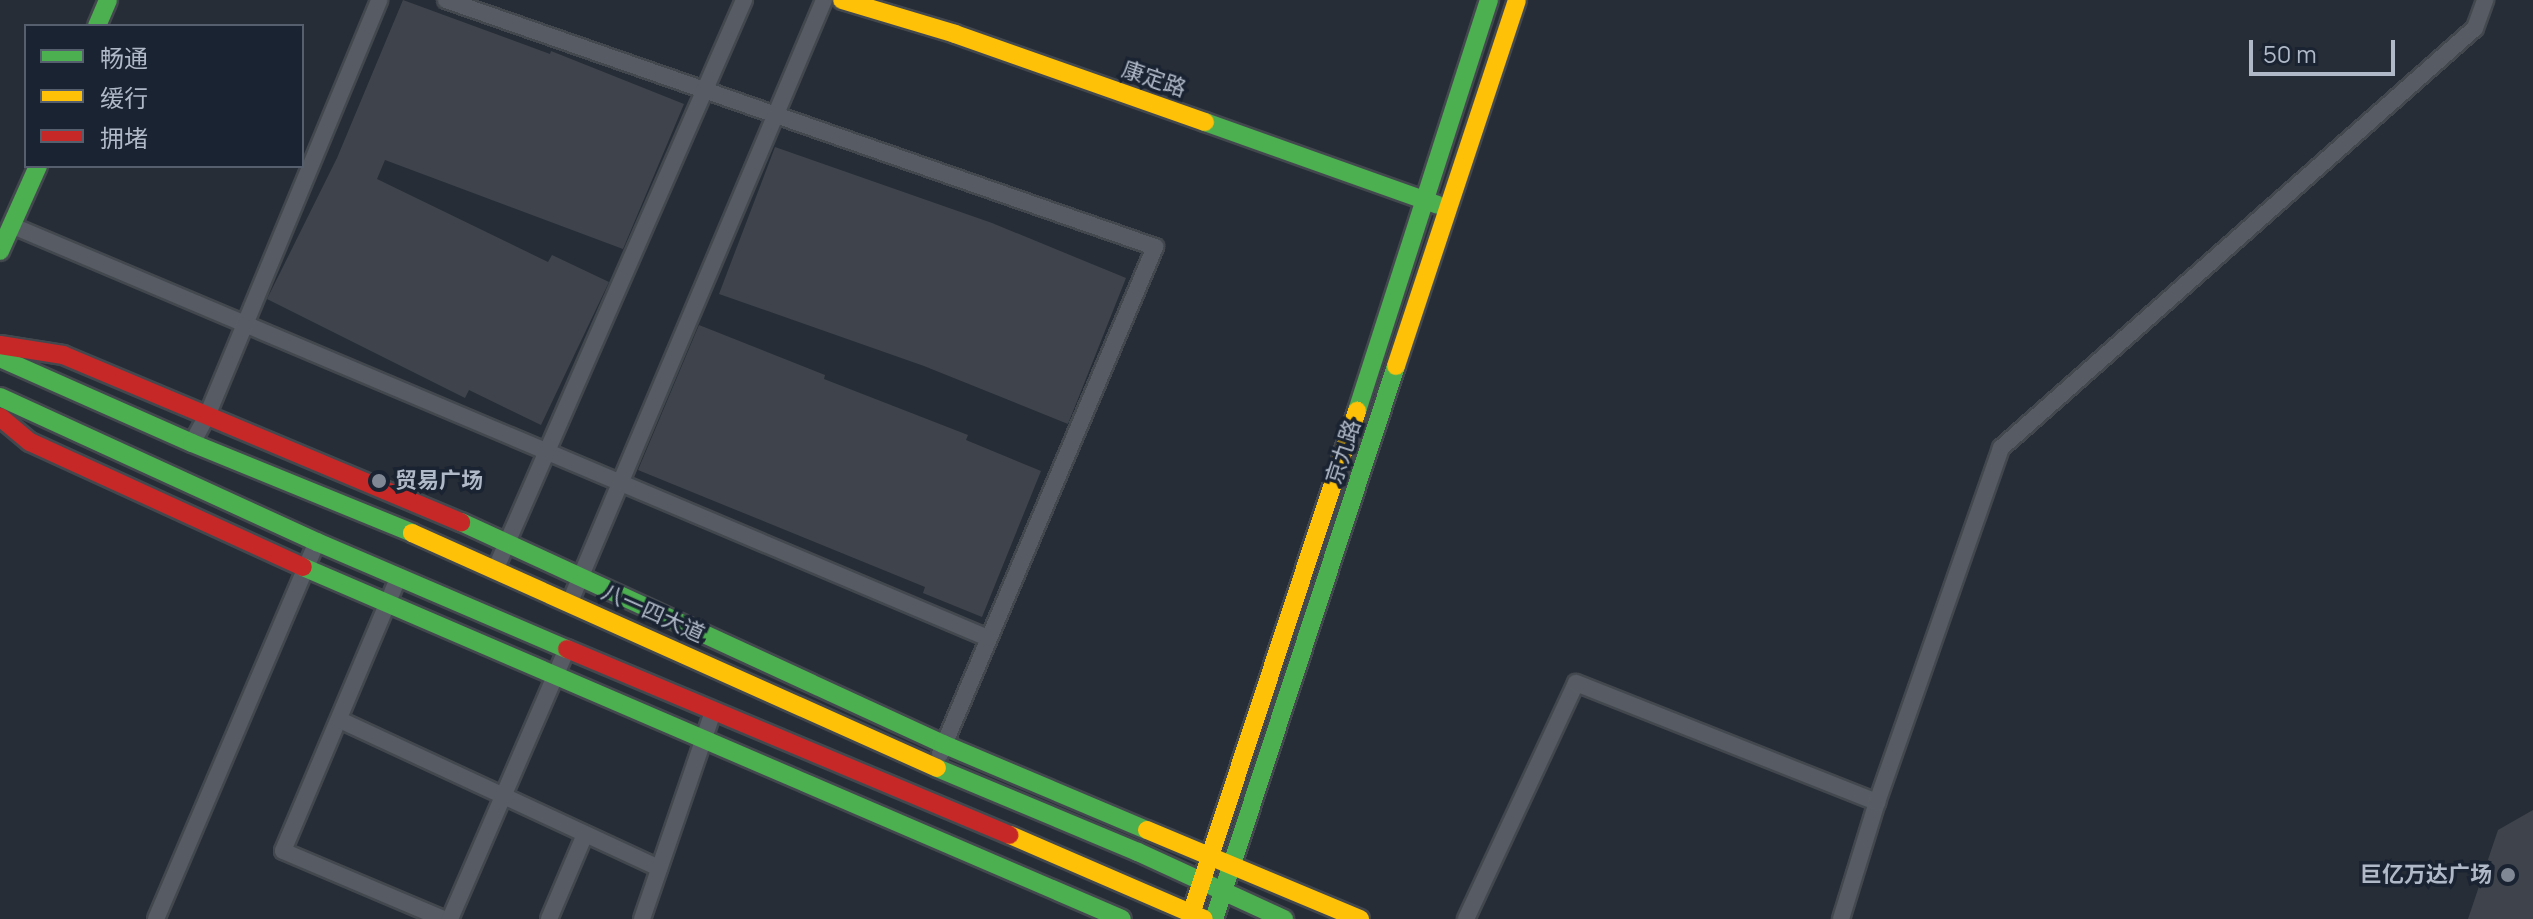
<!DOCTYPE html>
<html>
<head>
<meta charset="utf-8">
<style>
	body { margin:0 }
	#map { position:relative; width:2533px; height:919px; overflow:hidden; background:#272d36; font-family:Manrope,"Noto Sans SC",sans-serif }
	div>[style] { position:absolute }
	.building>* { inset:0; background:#3f444c }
	.roads { filter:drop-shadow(2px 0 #43484f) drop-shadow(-2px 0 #43484f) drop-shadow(0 2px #43484f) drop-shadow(0 -2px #43484f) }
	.street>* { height:16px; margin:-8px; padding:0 8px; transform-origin:8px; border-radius:8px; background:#575c64 }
	.fast>* { height:18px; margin:-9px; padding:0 9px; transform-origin:9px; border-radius:9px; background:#4caf50 }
	.slow>* { height:18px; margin:-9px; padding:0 9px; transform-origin:9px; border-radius:9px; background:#ffc107 }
	.jam>* { height:18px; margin:-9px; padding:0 9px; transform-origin:9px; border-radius:9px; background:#c62828 }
	.dots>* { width:22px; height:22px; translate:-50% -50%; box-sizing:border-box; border:4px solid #1a2331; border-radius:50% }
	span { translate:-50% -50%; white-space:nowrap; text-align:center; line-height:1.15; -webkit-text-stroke:7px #1a2331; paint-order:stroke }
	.street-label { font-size:22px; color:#b0b9c8 }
	.poi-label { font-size:22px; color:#b0b9c8; font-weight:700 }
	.left { translate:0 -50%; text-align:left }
	.right { translate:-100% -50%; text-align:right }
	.legend { position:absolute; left:24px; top:24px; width:280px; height:144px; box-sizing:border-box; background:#1a2331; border:2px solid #565f6d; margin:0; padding:10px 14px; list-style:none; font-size:24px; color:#b0b9c8 }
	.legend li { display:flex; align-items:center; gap:16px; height:40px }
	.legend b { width:40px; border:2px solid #565f6d }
	.scale { position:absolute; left:2249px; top:40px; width:146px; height:36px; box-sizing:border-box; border:4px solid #b0b9c8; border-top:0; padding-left:10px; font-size:24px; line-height:28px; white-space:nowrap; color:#b0b9c8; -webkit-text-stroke:6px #1a2331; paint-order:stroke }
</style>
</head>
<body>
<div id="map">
	<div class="building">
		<i style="clip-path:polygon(403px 0,550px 54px,551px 51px,684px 104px,623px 249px,385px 160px,377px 179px,548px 262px,552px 255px,609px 282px,541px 425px,469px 390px,465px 398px,267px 299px,337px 158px)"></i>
		<i style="clip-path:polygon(775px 147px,992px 223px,1126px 278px,1068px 424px,924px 366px,719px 294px)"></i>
		<i style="clip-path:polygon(699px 325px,825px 375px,824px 379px,968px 435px,966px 440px,1041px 471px,982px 617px,923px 593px,925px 587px,638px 470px)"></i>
		<i style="clip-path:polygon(2533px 810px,2533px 919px,2468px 919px,2498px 830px)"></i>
	</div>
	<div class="roads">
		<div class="street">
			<i style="left:446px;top:0;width:751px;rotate:19.21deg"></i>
			<i style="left:1155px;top:247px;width:551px;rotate:112.98deg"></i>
			<i style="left:13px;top:226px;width:1058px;rotate:22.91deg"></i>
			<i style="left:192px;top:443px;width:31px;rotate:-61deg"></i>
			<i style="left:207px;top:416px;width:450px;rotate:-67.5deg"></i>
			<i style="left:496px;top:568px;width:620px;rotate:-66.41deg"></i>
			<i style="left:399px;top:576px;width:298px;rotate:112.9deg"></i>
			<i style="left:283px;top:851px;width:174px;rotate:23deg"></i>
			<i style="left:570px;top:602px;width:653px;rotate:-67.12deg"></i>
			<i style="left:340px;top:720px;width:352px;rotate:24.9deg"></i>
			<i style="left:156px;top:919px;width:410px;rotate:-66.9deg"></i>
			<i style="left:450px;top:919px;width:295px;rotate:-66.6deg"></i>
			<i style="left:549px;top:919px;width:92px;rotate:-67deg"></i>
			<i style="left:642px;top:919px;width:219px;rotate:-71.1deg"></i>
			<i style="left:1466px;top:919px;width:260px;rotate:-65deg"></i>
			<i style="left:1576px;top:683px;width:324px;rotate:21.6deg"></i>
			<i style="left:1841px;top:919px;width:122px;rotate:-72.9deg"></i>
			<i style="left:1877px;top:802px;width:375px;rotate:-70.7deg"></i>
			<i style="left:2001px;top:448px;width:633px;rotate:-41.54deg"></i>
			<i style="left:2475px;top:28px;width:30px;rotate:-70deg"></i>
		</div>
		<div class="fast">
			<i style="left:97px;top:26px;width:28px;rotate:-67deg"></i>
			<i style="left:1205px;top:122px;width:247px;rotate:19.6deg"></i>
			<i style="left:0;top:251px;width:93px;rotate:-65.9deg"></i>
			<i style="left:0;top:358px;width:210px;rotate:23.9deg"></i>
			<i style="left:192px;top:443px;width:238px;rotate:22.2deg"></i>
			<i style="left:0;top:397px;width:349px;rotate:24.6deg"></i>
			<i style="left:317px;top:542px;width:272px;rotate:23.2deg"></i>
			<i style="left:1357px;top:411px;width:432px;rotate:-72.2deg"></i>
			<i style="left:461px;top:522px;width:531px;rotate:24.73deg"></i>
			<i style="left:943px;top:744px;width:221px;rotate:22.9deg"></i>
			<i style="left:303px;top:567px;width:891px;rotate:23.26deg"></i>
			<i style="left:937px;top:768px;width:218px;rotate:22.7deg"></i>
			<i style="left:1138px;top:852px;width:161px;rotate:24.7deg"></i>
			<i style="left:1214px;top:919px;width:582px;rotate:-71.78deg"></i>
		</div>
		<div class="slow">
			<i style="left:842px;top:0;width:118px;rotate:16.7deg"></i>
			<i style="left:955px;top:34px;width:265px;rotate:19.4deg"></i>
			<i style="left:1396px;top:366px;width:385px;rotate:-71.7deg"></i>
			<i style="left:412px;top:533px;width:575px;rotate:24.11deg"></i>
			<i style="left:1147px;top:830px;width:231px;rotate:22.7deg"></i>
			<i style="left:1010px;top:835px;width:211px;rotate:23.4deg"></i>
			<i style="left:1191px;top:914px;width:530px;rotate:-71.74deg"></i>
		</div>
		<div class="jam">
			<i style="left:0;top:345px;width:64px;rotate:9deg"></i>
			<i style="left:63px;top:355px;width:432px;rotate:22.8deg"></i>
			<i style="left:0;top:417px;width:39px;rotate:40deg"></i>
			<i style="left:30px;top:442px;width:300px;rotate:24.6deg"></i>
			<i style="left:567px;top:649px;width:480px;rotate:22.8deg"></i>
		</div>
	</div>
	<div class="dots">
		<i style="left:379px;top:481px;background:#808895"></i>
		<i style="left:2508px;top:875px;background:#808895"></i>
	</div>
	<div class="street-label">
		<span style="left:1154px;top:79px;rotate:19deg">康定路</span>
		<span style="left:1343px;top:452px;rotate:-72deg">京九路</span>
		<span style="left:653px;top:613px;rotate:24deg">八一四大道</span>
	</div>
	<div class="poi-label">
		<span class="left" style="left:395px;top:481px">贸易广场</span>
		<span class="right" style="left:2492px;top:875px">巨亿万达广场</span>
	</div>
	<ul class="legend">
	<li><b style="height:10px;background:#4caf50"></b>畅通</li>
	<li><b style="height:10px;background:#ffc107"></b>缓行</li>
	<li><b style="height:10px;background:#c62828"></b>拥堵</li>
	</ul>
	<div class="scale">50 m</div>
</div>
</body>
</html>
